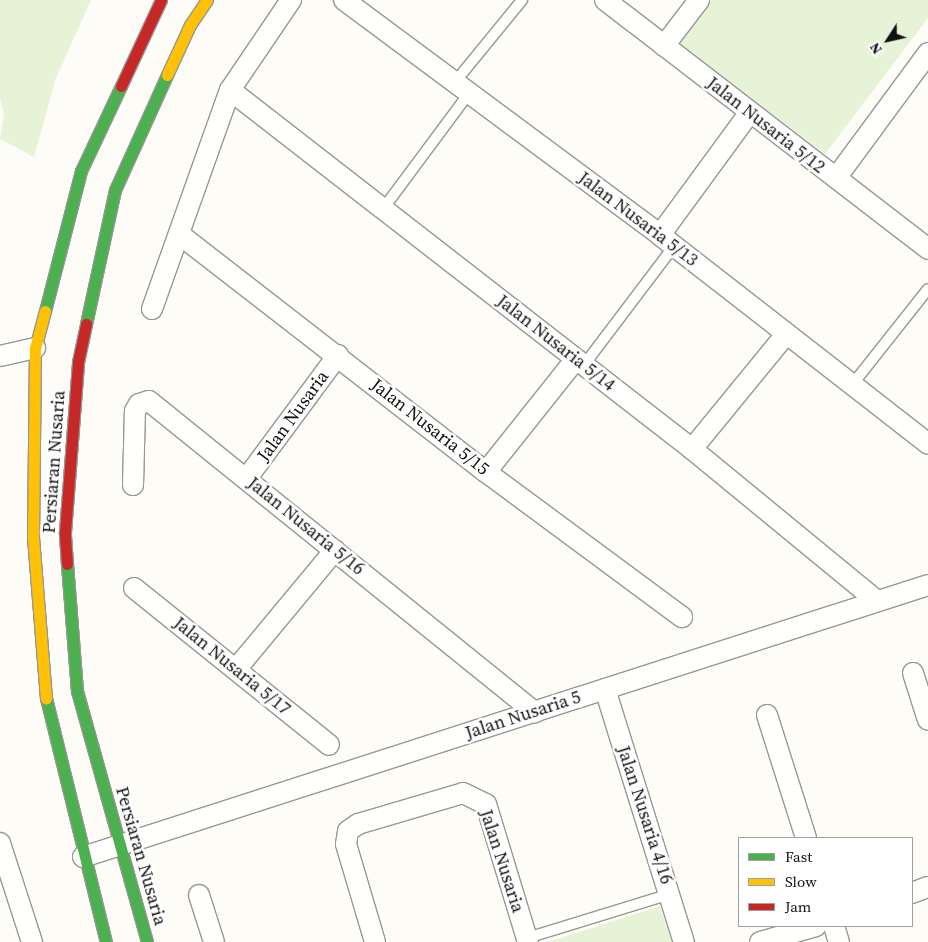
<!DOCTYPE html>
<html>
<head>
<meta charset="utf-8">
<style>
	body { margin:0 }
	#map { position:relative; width:928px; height:942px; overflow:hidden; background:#fdfcf7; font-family:"Source Serif 4",serif }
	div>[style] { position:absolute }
	.green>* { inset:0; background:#e7f3d7 }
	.roads { filter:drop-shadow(1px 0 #979795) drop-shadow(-1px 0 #979795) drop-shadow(0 1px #979795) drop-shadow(0 -1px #979795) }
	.lane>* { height:10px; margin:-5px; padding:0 5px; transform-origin:5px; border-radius:5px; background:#fffffe }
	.street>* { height:20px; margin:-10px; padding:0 10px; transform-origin:10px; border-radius:10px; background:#fffffe }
	.fast>* { height:11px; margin:-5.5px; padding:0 5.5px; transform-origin:5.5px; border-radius:5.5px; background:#4caf50 }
	.slow>* { height:11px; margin:-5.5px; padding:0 5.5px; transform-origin:5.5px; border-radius:5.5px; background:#ffc107 }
	.jam>* { height:11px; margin:-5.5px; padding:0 5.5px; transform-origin:5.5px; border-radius:5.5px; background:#c62828 }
	span { translate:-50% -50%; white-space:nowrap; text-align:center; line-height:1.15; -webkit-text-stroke:5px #fff; paint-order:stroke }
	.street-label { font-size:18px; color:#111 }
	.legend { position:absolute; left:738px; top:837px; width:175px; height:90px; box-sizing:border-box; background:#fff; border:1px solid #a0a0a0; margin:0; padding:6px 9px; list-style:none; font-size:15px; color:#111 }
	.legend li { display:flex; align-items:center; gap:10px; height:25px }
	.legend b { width:25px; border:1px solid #a0a0a0 }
	.north { position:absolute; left:863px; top:15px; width:50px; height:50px; -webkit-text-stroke:4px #fff; paint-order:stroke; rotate:235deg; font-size:14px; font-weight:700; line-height:20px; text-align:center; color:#111 }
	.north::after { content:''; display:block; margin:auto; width:18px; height:22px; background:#111; clip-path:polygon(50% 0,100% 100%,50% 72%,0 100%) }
</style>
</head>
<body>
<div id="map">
	<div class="green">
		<i style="clip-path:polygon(0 0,91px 0,56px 78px,34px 157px,0 139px,4px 114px,0 98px)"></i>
		<i style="clip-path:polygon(708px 0,928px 0,928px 18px,825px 154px,677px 41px)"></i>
		<i style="clip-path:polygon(660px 906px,672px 942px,548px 942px)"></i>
	</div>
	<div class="roads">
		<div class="lane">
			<i style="left:455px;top:82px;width:106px;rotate:-50.7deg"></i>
			<i style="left:383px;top:209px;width:144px;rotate:-53.4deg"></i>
			<i style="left:584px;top:365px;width:149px;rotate:-52.9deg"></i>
			<i style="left:852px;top:385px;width:122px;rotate:-51.6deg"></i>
			<i style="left:527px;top:938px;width:150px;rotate:-17.1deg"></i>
		</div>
		<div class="street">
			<i style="left:344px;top:0;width:394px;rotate:36.6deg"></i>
			<i style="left:660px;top:235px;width:340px;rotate:37.9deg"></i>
			<i style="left:605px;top:0;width:408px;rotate:37.6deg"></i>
			<i style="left:664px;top:46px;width:58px;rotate:-52.7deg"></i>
			<i style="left:230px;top:90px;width:585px;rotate:37.85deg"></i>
			<i style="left:692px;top:449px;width:239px;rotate:39.4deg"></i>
			<i style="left:836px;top:178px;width:155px;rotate:-53.6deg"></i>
			<i style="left:179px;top:234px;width:388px;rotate:37.8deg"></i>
			<i style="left:486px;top:472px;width:244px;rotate:36.5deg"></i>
			<i style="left:660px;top:235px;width:152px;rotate:-53.8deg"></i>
			<i style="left:152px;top:309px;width:232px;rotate:-70.4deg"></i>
			<i style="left:230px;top:90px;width:109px;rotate:-55.9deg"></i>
			<i style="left:0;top:356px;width:36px;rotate:-13deg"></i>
			<i style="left:692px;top:449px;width:149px;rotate:-50.7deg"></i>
			<i style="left:486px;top:472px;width:144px;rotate:-51.5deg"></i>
			<i style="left:247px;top:478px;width:153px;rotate:-53.5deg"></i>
			<i style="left:133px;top:485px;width:74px;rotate:-88.5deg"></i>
			<i style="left:135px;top:411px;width:8px;rotate:-60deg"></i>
			<i style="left:139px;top:404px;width:10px;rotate:-17deg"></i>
			<i style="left:149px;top:401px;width:496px;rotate:38.9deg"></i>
			<i style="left:134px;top:588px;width:250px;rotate:38.8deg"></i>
			<i style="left:237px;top:668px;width:153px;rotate:-50.3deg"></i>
			<i style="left:913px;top:673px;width:49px;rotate:72.3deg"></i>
			<i style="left:605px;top:689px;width:265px;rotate:72.7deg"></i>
			<i style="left:767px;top:715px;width:129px;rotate:72.4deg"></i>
			<i style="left:0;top:843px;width:104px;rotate:72.1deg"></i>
			<i style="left:83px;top:857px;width:888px;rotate:-17.84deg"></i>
			<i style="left:912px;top:893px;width:17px;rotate:-21deg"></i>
			<i style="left:199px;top:895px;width:49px;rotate:72.3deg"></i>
			<i style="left:834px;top:926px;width:17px;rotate:73deg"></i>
			<i style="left:375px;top:942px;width:102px;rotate:-106.5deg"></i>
			<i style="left:346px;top:844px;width:13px;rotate:-81deg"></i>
			<i style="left:348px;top:831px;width:12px;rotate:-35deg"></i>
			<i style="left:358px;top:824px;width:109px;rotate:-16.4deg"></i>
			<i style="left:463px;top:793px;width:25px;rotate:26deg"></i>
			<i style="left:486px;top:804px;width:144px;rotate:73.1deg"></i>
			<i style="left:760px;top:942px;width:58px;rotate:-15.9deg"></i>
		</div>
		<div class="fast">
			<i style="left:45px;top:311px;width:145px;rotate:-75.6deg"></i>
			<i style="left:81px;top:171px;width:94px;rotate:-64.8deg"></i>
			<i style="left:86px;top:324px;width:137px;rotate:-77.8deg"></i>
			<i style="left:115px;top:190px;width:126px;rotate:-65.7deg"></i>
			<i style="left:67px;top:564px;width:127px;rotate:85.5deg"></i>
			<i style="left:77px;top:691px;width:261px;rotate:74.4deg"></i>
			<i style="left:46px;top:698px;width:251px;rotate:76.2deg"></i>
		</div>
		<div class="slow">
			<i style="left:167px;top:75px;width:55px;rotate:-65.3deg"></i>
			<i style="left:190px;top:25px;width:30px;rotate:-56deg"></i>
			<i style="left:45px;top:311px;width:38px;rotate:105deg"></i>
			<i style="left:35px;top:348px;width:189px;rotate:90.6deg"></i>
			<i style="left:33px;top:537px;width:162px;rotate:85.4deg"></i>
		</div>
		<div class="jam">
			<i style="left:121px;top:86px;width:95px;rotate:-65.1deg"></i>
			<i style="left:67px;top:564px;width:32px;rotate:-94deg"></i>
			<i style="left:65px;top:532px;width:170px;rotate:-85.6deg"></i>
			<i style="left:78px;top:362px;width:39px;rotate:-78deg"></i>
		</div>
	</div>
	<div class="street-label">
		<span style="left:766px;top:125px;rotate:38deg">Jalan Nusaria 5/12</span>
		<span style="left:638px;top:219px;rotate:37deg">Jalan Nusaria 5/13</span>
		<span style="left:556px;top:343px;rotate:38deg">Jalan Nusaria 5/14</span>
		<span style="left:293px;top:416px;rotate:-54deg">Jalan Nusaria</span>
		<span style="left:430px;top:427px;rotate:38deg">Jalan Nusaria 5/15</span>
		<span style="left:54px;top:462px;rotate:-86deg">Persiaran Nusaria</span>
		<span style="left:306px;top:526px;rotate:39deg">Jalan Nusaria 5/16</span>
		<span style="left:232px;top:666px;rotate:39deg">Jalan Nusaria 5/17</span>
		<span style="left:523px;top:715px;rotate:-18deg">Jalan Nusaria 5</span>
		<span style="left:645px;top:815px;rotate:72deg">Jalan Nusaria 4/16</span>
		<span style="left:141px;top:856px;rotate:74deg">Persiaran Nusaria</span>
		<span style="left:502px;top:861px;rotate:72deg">Jalan Nusaria</span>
	</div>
	<ul class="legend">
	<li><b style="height:6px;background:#4caf50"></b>Fast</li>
	<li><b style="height:6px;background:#ffc107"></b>Slow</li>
	<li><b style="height:6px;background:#c62828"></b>Jam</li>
	</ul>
	<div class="north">N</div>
</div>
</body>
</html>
